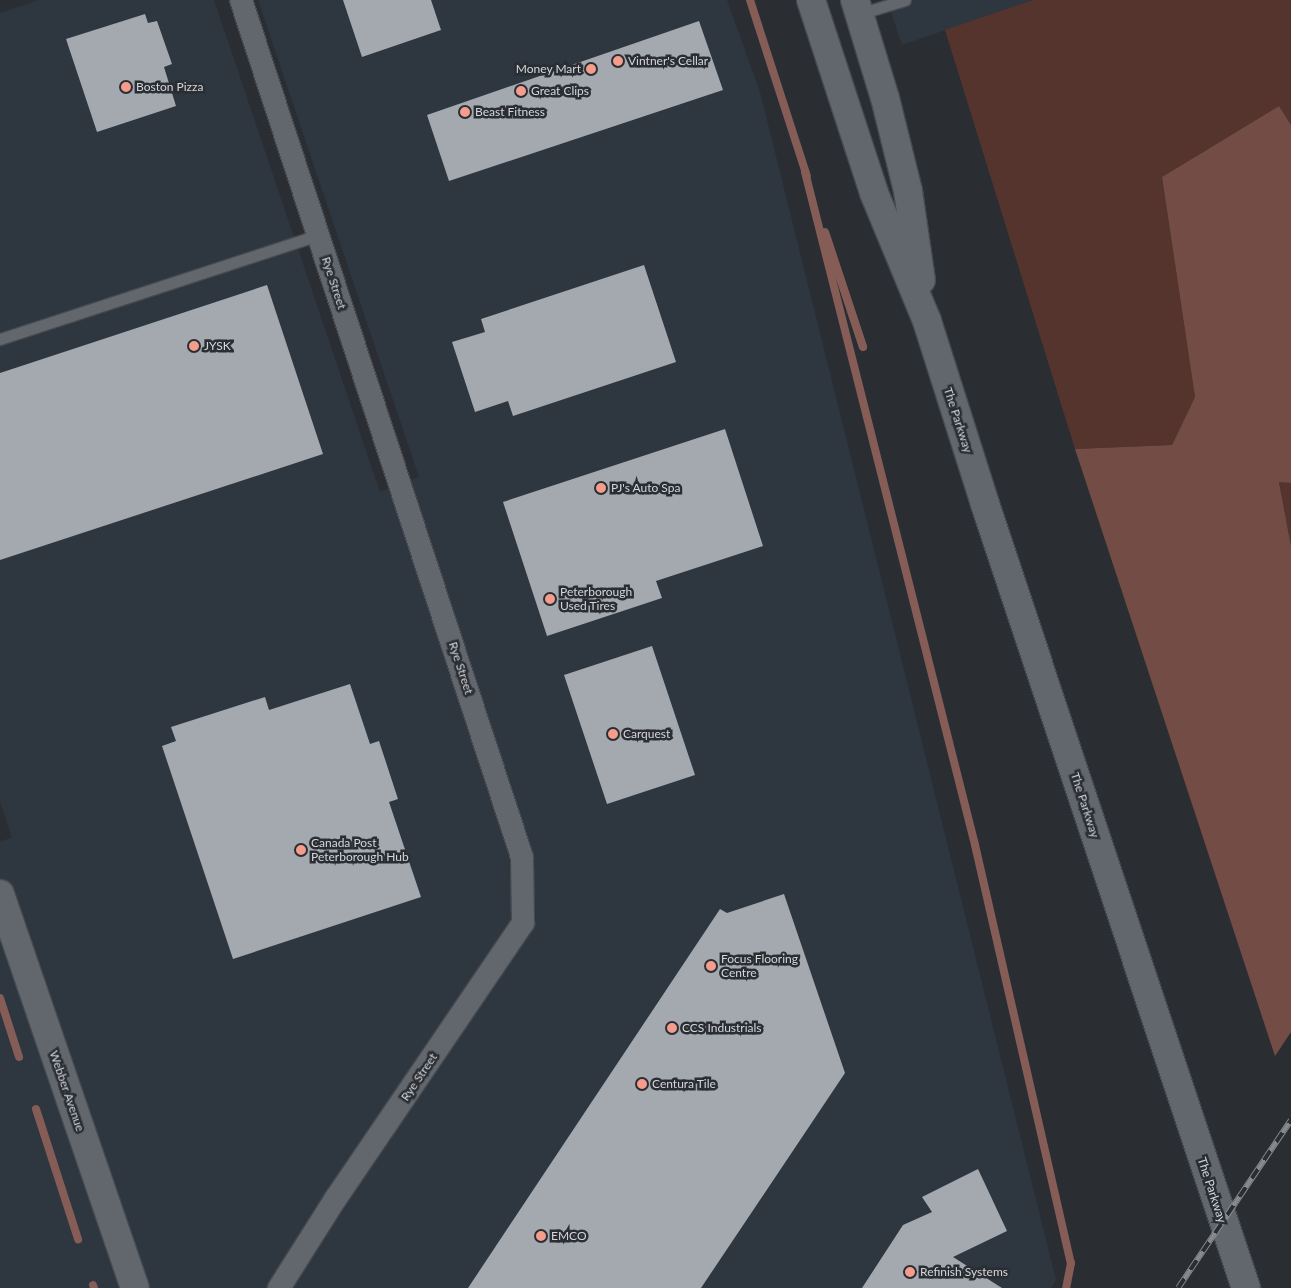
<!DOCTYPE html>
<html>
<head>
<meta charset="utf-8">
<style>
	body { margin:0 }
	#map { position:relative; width:1291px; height:1288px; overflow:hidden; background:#2a2e33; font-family:Lato,sans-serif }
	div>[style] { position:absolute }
	.built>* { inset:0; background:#2e3640 }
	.green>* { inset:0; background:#55342e }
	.forest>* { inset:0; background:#724c45 }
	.stream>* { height:8px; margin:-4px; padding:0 4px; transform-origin:4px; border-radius:4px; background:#855d56 }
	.building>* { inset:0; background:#a3a9af }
	.roads { filter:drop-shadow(1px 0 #45494d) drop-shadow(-1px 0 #45494d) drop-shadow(0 1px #45494d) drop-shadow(0 -1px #45494d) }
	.lane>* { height:11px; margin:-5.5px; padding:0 5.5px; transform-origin:5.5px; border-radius:5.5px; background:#62676d }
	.street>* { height:22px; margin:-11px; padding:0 11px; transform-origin:11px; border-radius:11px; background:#62676d }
	.secondary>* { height:28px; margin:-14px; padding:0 14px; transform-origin:14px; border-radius:14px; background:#62676d }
	.rail>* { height:5.5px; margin-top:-2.75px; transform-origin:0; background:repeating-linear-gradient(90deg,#2a2e33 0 11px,#86898d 0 22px); box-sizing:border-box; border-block:1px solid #86898d }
	.dots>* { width:14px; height:14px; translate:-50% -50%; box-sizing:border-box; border:2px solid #2a2e33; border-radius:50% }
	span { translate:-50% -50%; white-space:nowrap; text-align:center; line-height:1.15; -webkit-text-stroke:5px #2a2e33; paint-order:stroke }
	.poi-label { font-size:12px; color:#d4d6da }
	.left { translate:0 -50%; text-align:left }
	.right { translate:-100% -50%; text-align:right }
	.street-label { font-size:12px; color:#d4d6da }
</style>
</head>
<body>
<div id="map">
	<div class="built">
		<i style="clip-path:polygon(39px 0,214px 0,380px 492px,419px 477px,258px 0,727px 0,760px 92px,1056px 1280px,1051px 1288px,0 1288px,0 841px,12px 838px,0 801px,0 13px)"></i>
		<i style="clip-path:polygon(887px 0,1033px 0,902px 45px)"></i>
	</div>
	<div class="green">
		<i style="clip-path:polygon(1033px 0,1291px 0,1291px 125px,1279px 106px,1162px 177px,1195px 397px,1172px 445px,1075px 449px,945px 30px)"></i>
		<i style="clip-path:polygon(1279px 481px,1291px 483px,1291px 546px)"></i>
	</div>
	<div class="forest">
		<i style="clip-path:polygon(1279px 106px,1291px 125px,1291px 483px,1279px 482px,1291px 546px,1291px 1032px,1275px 1056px,1075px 449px,1172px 445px,1195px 397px,1162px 177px)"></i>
	</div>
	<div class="stream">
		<i style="left:750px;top:0;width:185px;rotate:72.1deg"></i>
		<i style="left:805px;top:172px;width:694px;rotate:75.82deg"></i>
		<i style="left:975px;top:845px;width:429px;rotate:77.1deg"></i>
		<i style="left:1071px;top:1263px;width:25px;rotate:101deg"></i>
		<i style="left:825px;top:232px;width:121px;rotate:71.7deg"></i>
		<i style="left:863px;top:347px;width:117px;rotate:-108.4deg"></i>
		<i style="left:0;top:998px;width:62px;rotate:72.1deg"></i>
		<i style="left:36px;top:1109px;width:137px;rotate:72.1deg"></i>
		<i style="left:93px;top:1285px;width:3px;rotate:72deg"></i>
	</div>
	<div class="building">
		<i style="clip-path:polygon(343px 0,431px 0,441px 30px,362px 57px)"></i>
		<i style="clip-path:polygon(145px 14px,148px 23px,157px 21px,172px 64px,164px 67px,176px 106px,97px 132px,66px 39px)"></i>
		<i style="clip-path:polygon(699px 21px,723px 90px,449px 181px,427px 115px)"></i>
		<i style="clip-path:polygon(644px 265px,676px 362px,513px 416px,508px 401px,475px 412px,452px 342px,485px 332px,481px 319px)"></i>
		<i style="clip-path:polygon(267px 285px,323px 454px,0 560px,0 373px)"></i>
		<i style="clip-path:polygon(725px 429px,763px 546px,656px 581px,662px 598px,547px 636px,503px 502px)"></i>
		<i style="clip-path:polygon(652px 646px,695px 775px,607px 804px,564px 675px)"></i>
		<i style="clip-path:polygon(350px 684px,370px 744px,379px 741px,398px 799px,389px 802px,421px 897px,233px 959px,162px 746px,176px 741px,171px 727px,265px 697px,269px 710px)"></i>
		<i style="clip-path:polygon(784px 894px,845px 1073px,701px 1288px,468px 1288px,720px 909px,727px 913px)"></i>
		<i style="clip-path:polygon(978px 1169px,1007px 1231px,953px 1257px,1002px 1288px,862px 1288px,903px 1225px,932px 1212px,922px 1197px)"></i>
	</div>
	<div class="roads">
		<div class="lane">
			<i style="left:859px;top:14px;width:48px;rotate:-16.9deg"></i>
			<i style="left:0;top:339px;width:335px;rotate:-18.1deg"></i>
		</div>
		<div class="street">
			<i style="left:241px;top:0;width:902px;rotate:71.85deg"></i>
			<i style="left:522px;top:857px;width:66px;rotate:89.1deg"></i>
			<i style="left:523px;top:923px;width:333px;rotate:124.2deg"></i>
			<i style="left:336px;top:1198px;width:107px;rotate:122.3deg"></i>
		</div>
		<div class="secondary">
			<i style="left:811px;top:0;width:203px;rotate:71.9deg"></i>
			<i style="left:874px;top:193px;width:139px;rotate:67.5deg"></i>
			<i style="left:927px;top:321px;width:192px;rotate:72.4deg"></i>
			<i style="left:985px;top:504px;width:826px;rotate:71.59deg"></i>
			<i style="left:855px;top:0;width:102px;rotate:73deg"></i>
			<i style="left:885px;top:98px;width:96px;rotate:76.1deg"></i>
			<i style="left:908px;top:191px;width:90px;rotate:81.7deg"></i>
			<i style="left:0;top:894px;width:416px;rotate:71.1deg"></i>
		</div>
	</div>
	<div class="rail">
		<i style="left:1178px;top:1288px;width:202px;rotate:-56.1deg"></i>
	</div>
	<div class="dots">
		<i style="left:618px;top:61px;background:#f49d8d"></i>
		<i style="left:591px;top:69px;background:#f49d8d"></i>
		<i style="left:126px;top:87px;background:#f49d8d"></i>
		<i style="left:521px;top:91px;background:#f49d8d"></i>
		<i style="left:465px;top:112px;background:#f49d8d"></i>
		<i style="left:194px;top:346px;background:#f49d8d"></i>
		<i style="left:601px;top:488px;background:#f49d8d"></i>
		<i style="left:550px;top:599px;background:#f49d8d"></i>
		<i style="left:613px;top:734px;background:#f49d8d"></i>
		<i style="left:301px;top:850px;background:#f49d8d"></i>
		<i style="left:711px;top:966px;background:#f49d8d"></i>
		<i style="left:672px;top:1028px;background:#f49d8d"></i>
		<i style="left:642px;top:1084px;background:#f49d8d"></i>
		<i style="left:541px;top:1236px;background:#f49d8d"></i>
		<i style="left:910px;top:1272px;background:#f49d8d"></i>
	</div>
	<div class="poi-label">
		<span class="left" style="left:628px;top:61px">Vintner's Cellar</span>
		<span class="right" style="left:581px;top:69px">Money Mart</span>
		<span class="left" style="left:136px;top:87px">Boston Pizza</span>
		<span class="left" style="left:531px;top:91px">Great Clips</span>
		<span class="left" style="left:475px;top:112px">Beast Fitness</span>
		<span class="left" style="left:204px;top:346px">JYSK</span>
		<span class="left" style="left:611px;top:488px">PJ's Auto Spa</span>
		<span class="left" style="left:560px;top:599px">Peterborough<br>Used Tires</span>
		<span class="left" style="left:623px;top:734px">Carquest</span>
		<span class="left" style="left:311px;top:850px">Canada Post<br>Peterborough Hub</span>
		<span class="left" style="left:721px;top:966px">Focus Flooring<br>Centre</span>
		<span class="left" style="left:682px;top:1028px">CCS Industrials</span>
		<span class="left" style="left:652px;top:1084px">Centura Tile</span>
		<span class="left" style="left:551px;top:1236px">EMCO</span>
		<span class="left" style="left:920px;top:1272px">Refinish Systems</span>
	</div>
	<div class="street-label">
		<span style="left:334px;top:283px;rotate:72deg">Rye Street</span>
		<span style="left:958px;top:420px;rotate:72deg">The Parkway</span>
		<span style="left:461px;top:668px;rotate:72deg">Rye Street</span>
		<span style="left:1085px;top:805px;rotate:72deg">The Parkway</span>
		<span style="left:419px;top:1077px;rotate:-56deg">Rye Street</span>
		<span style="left:67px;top:1091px;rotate:71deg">Webber Avenue</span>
		<span style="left:1212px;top:1190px;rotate:72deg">The Parkway</span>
	</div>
</div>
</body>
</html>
